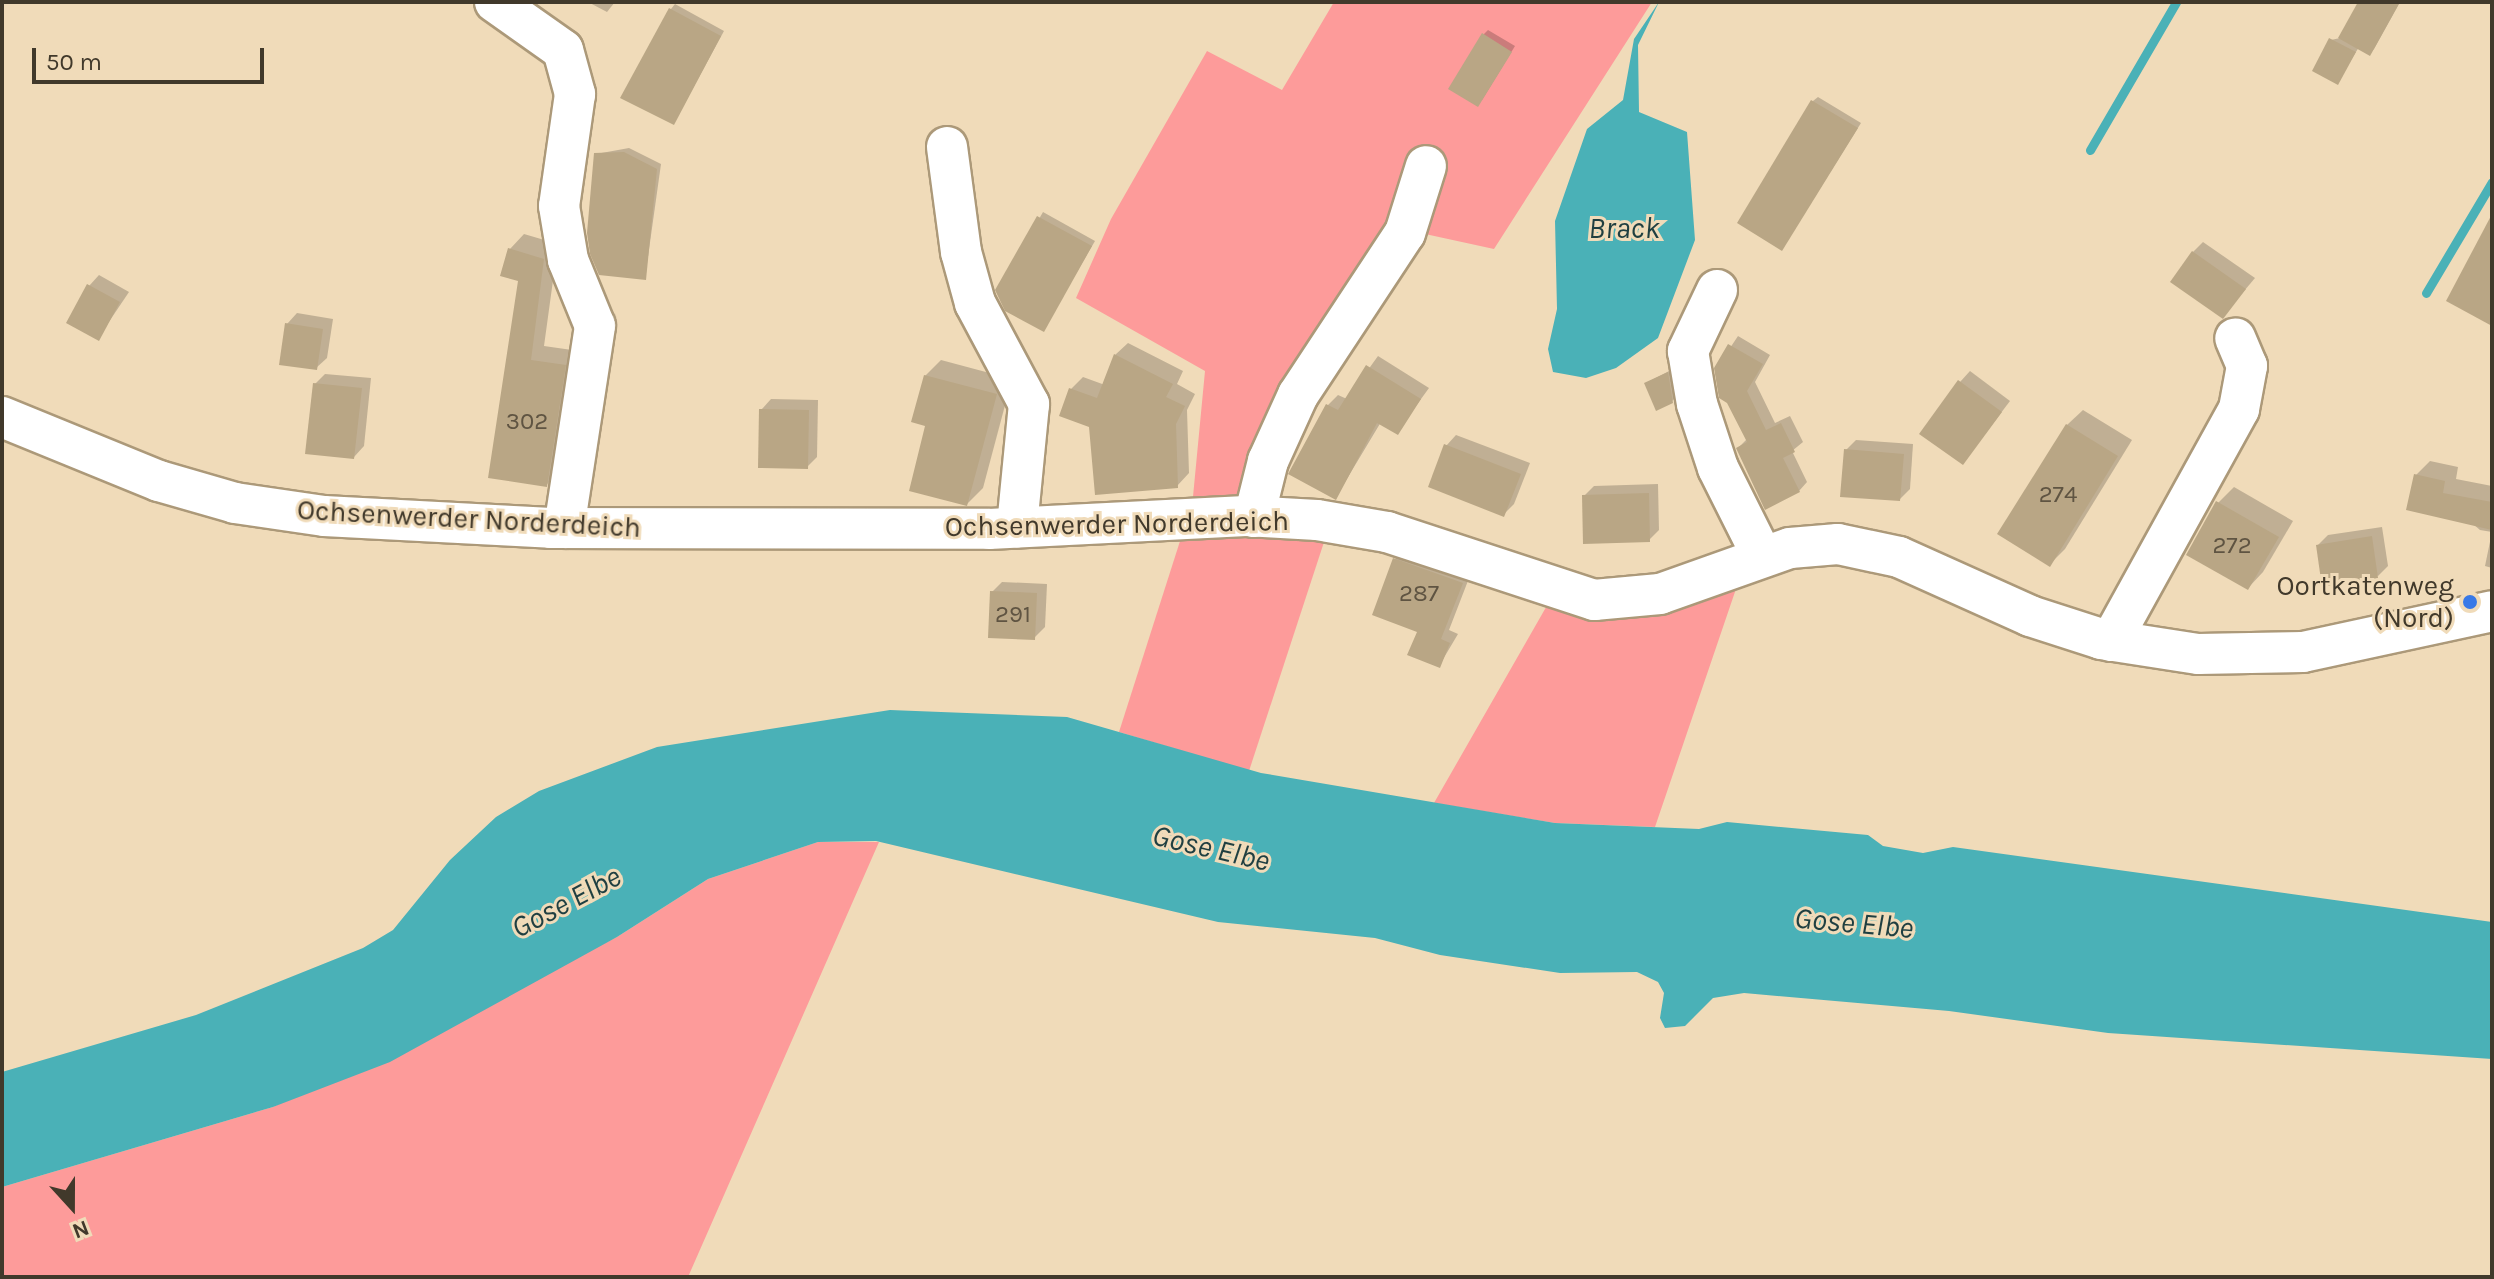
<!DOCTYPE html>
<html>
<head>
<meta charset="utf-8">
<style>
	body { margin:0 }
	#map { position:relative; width:2494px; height:1279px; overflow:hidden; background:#f0dbb9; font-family:Karla,sans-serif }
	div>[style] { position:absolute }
	.green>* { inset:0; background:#fd9b9a }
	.water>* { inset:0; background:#4ab1b7 }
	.shadow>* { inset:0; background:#0003 }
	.stream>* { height:9px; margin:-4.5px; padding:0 4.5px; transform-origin:4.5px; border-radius:4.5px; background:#4ab1b7 }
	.building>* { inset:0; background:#b9a685 }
	.roads { filter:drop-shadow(2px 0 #ac9979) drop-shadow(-2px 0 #ac9979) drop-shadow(0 2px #ac9979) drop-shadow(0 -2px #ac9979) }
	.minor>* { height:40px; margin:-20px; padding:0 20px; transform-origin:20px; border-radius:20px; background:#fff }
	.dots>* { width:22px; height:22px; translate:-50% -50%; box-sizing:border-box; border:4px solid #f0dbb9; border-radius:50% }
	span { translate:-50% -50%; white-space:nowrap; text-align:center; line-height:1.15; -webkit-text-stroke:6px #f0dbb9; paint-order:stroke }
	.number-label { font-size:24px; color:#5f5442 }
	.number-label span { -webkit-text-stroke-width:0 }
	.street-label { font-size:28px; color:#41392b }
	.poi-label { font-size:28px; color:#41392b }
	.right { translate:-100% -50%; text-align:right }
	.water-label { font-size:30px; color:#1f3f41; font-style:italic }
	.frame { position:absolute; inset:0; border:4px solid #41392b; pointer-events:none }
	.north { position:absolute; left:32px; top:1167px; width:80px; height:80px; -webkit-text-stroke:6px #f0dbb9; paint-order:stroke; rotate:159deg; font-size:22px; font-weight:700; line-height:32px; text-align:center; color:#41392b }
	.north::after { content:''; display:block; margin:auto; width:28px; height:36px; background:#41392b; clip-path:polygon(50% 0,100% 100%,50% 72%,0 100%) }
	.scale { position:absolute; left:32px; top:48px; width:232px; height:36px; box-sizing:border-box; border:4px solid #41392b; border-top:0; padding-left:10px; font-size:24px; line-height:28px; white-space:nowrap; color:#41392b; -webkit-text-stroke:6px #f0dbb9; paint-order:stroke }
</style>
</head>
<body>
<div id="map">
	<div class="green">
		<i style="clip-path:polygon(1334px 2px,1652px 2px,1494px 249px,1393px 227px,1256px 498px,1192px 507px,1205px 371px,1076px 298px,1111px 219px,1207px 51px,1282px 90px)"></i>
		<i style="clip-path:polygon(1246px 535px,1325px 539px,1249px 771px,1119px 732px,1181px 538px)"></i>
		<i style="clip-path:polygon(1739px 580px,1655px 827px,1555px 823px,1434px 803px,1549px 602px,1605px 620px)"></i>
		<i style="clip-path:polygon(818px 842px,879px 842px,688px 1277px,2px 1277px,2px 1187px,273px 1107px,617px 937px,708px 879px)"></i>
	</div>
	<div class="water">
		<i style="clip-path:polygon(1659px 2px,1638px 45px,1639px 112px,1687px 132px,1695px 240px,1658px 338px,1616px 368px,1586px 378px,1553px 372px,1548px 349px,1557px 309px,1555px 221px,1587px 129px,1623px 100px,1634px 39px)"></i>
		<i style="clip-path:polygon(890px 710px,1067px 717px,1261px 773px,1555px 823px,1699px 829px,1727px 822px,1868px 835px,1883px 846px,1923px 853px,1953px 847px,2492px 922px,2492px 1059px,2108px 1033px,1949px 1011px,1744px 993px,1713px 998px,1685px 1026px,1665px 1028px,1660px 1018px,1664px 993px,1658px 982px,1637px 972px,1560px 973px,1440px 955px,1375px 938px,1218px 922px,876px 841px,818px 842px,708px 879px,617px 937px,390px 1062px,273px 1107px,2px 1187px,2px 1072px,196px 1015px,363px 948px,393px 930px,450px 860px,496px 817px,539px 791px,657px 747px)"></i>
	</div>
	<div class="shadow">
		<i style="clip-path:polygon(588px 2px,615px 2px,607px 12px)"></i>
		<i style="clip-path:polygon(2360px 2px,2400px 2px,2374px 49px,2370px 54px,2359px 47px,2337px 83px,2331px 40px,2340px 38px)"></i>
		<i style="clip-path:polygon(675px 4px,724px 31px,674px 123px,671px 9px)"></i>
		<i style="clip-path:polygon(1488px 30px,1515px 46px,1482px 100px,1484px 34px)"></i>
		<i style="clip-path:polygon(1818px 97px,1861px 123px,1782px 249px,1813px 101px)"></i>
		<i style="clip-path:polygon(629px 148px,661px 164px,645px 278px,596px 154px)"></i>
		<i style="clip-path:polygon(1043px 212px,1095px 241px,1043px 330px,998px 290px)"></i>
		<i style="clip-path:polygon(524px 234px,558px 244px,544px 346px,579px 351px,561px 471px,546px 485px,520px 280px,510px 249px)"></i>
		<i style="clip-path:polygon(2203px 242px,2255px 278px,2223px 316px,2193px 252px)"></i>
		<i style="clip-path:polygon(99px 275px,129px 292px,98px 338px,89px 286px)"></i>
		<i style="clip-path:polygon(297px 313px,333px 319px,327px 358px,316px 368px,287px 324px)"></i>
		<i style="clip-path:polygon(1738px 336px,1770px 355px,1755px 382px,1775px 423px,1790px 416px,1803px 442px,1792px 451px,1807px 482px,1799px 491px,1738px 448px,1747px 439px,1716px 369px)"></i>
		<i style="clip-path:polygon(1128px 343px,1183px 371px,1177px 384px,1195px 394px,1187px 410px,1189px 473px,1177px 486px,1090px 426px,1071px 389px,1083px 377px,1105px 385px,1115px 355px)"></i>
		<i style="clip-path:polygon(1378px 356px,1429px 388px,1397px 432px,1381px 422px,1336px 497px,1328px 405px,1338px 395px,1347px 399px)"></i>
		<i style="clip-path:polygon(941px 360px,1012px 379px,983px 488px,967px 504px,928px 425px,925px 376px)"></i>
		<i style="clip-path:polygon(1673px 369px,1677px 396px,1672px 401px,1646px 383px)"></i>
		<i style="clip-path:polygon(1970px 371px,2010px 401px,1963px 463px,1960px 382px)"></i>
		<i style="clip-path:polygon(325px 374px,371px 378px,364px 446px,354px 457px,315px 384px)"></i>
		<i style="clip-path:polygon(771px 399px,818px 400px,817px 457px,807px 467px,761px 410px)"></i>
		<i style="clip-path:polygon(2083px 410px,2132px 440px,2065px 549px,2050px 564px,2067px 425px)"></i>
		<i style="clip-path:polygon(1456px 435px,1530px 463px,1514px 504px,1504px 514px,1446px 446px)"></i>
		<i style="clip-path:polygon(1856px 440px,1913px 444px,1910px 489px,1900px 499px,1846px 450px)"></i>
		<i style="clip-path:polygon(2430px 461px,2458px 467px,2456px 479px,2492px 486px,2492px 532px,2480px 530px,2416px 475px)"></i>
		<i style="clip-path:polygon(1658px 484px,1659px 530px,1649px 540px,1584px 496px,1594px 486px)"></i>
		<i style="clip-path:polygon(2234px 487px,2293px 521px,2263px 572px,2248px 588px,2218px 503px)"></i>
		<i style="clip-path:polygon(2382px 527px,2388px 566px,2378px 576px,2318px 545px,2328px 535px)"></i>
		<i style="clip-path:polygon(2492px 532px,2492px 568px,2485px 566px)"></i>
		<i style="clip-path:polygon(1404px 550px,1471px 573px,1449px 630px,1458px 634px,1439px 666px,1419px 631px,1395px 559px)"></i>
		<i style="clip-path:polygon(1002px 582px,1047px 584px,1045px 627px,1035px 637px,992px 592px)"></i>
	</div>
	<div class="stream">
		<i style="left:2090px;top:150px;width:171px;rotate:-59.8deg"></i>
		<i style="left:2426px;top:293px;width:129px;rotate:-59.3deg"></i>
	</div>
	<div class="building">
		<i style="clip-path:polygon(2358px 2px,2400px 2px,2370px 56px,2338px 38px)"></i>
		<i style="clip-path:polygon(669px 8px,721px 36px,674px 125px,620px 98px)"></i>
		<i style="clip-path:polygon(1482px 33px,1512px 52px,1478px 107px,1448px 89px)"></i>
		<i style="clip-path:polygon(2329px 38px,2356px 52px,2338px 85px,2312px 71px)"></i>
		<i style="clip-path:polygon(1811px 100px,1858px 128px,1782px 251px,1737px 223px)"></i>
		<i style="clip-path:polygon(624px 152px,657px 169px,646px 280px,599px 275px,590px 254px,587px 233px,594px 153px)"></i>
		<i style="clip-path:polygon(2492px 214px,2492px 326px,2446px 301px)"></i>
		<i style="clip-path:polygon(1037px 216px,1092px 246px,1044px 332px,1005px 311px,995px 290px)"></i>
		<i style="clip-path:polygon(508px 248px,544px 259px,531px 360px,566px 365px,547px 487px,488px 478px,518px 281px,500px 276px)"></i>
		<i style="clip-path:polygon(2192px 251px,2246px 289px,2223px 319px,2170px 282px)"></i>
		<i style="clip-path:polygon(87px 284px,120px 302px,99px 341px,66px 323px)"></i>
		<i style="clip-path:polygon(285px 323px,323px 329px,317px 370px,279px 365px)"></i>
		<i style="clip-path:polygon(1728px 344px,1763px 364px,1747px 391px,1766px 430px,1781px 423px,1795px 452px,1783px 458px,1800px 492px,1765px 510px,1736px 448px,1747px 442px,1727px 403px,1719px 398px,1714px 368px)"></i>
		<i style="clip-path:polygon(1114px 354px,1173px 384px,1166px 397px,1185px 406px,1176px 424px,1178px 488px,1095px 495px,1089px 427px,1059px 416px,1069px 388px,1097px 398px)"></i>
		<i style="clip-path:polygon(1366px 365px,1421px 399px,1398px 435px,1377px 423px,1336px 500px,1288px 474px,1326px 404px,1338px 410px)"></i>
		<i style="clip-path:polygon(1668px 372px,1673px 403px,1656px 411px,1644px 383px)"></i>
		<i style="clip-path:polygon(924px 375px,997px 394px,967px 506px,909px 491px,925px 426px,911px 422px)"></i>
		<i style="clip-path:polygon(1958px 380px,2002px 412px,1963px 465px,1919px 434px)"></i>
		<i style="clip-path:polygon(313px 383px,362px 388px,354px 459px,305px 454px)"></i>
		<i style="clip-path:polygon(759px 409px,809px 410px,808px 469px,758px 468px)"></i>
		<i style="clip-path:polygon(2066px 424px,2118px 456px,2050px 567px,1997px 534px)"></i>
		<i style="clip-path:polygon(1444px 444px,1521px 474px,1504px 517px,1428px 487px)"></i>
		<i style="clip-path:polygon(1844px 449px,1904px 454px,1900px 501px,1840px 497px)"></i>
		<i style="clip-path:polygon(2414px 474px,2445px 481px,2443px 493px,2492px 502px,2492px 530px,2406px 510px)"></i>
		<i style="clip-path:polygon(1649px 493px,1650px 542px,1583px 544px,1582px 495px)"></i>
		<i style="clip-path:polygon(2216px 501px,2279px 537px,2248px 590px,2186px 555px)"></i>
		<i style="clip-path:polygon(2372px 536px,2378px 578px,2322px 587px,2316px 545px)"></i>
		<i style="clip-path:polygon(1393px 558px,1463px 583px,1441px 639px,1450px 643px,1440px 668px,1407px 655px,1417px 632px,1372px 615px)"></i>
		<i style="clip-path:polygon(990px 591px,1037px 593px,1035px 640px,988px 638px)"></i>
	</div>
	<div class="roads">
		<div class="minor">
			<i style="left:495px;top:2px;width:83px;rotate:35.2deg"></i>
			<i style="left:563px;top:50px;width:46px;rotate:74.7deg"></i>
			<i style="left:575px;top:94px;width:113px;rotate:98.1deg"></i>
			<i style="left:559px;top:206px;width:55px;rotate:80.5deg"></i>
			<i style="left:568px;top:260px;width:71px;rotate:67.8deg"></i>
			<i style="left:595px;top:326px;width:204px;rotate:98.7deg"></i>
			<i style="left:947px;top:147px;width:106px;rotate:82.4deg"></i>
			<i style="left:961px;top:252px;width:53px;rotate:74.6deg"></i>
			<i style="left:975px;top:303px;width:115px;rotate:61.9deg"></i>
			<i style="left:1029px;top:404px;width:124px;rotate:95.6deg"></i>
			<i style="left:1717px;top:290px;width:68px;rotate:115.4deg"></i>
			<i style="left:1688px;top:351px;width:54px;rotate:80.4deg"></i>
			<i style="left:1697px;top:404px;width:67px;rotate:71.8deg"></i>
			<i style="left:1718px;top:468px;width:98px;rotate:63.4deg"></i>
			<i style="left:2px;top:417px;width:170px;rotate:22.2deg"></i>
			<i style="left:159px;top:481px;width:79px;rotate:16.1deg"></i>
			<i style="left:235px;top:503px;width:90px;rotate:8.3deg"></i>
			<i style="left:324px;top:516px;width:227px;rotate:3deg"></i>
			<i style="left:551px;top:528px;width:438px;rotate:0.1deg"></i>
			<i style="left:989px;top:529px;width:257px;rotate:-2.9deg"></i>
			<i style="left:1246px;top:516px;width:71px;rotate:3.2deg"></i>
			<i style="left:1317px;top:520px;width:71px;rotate:9.7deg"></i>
			<i style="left:1387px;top:532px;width:218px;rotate:18.2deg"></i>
			<i style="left:1594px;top:600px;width:66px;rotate:-5.2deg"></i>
			<i style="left:1660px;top:594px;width:138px;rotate:-19.5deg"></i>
			<i style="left:1790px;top:548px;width:48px;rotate:-4.8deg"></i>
			<i style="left:1838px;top:544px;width:62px;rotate:12deg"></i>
			<i style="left:1899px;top:557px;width:144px;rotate:24.2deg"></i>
			<i style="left:2030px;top:616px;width:75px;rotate:17.9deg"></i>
			<i style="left:2101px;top:639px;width:98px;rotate:8.8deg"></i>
			<i style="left:2198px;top:654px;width:105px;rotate:-1.1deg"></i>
			<i style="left:2303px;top:652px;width:193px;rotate:-12.2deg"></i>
			<i style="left:1254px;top:517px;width:58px;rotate:-76deg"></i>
			<i style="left:1268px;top:461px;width:72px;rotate:-65.6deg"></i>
			<i style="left:1298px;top:395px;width:194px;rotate:-56.6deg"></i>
			<i style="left:1405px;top:233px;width:70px;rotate:-72.6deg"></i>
			<i style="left:2111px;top:641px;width:265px;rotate:-61.1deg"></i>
			<i style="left:2239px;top:409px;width:44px;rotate:-79.5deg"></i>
			<i style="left:2247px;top:366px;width:30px;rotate:-113deg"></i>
		</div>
	</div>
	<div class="dots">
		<i style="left:2470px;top:602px;background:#3879e7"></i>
	</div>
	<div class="number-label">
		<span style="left:527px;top:422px">302</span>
		<span style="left:2058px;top:495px">274</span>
		<span style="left:2232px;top:546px">272</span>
		<span style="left:1419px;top:594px">287</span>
		<span style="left:1013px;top:615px">291</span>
	</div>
	<div class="street-label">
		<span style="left:469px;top:519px;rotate:3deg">Ochsenwerder Norderdeich</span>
		<span style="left:1117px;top:524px;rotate:-1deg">Ochsenwerder Norderdeich</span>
	</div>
	<div class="poi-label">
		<span class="right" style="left:2454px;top:602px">Oortkatenweg<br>(Nord)</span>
	</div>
	<div class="water-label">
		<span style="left:1624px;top:228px">Brack</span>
		<span style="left:1211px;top:848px;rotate:13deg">Gose Elbe</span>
		<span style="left:566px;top:902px;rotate:-28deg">Gose Elbe</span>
		<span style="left:1854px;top:923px;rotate:5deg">Gose Elbe</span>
	</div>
	<div class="frame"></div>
	<div class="north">N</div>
	<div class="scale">50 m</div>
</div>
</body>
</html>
